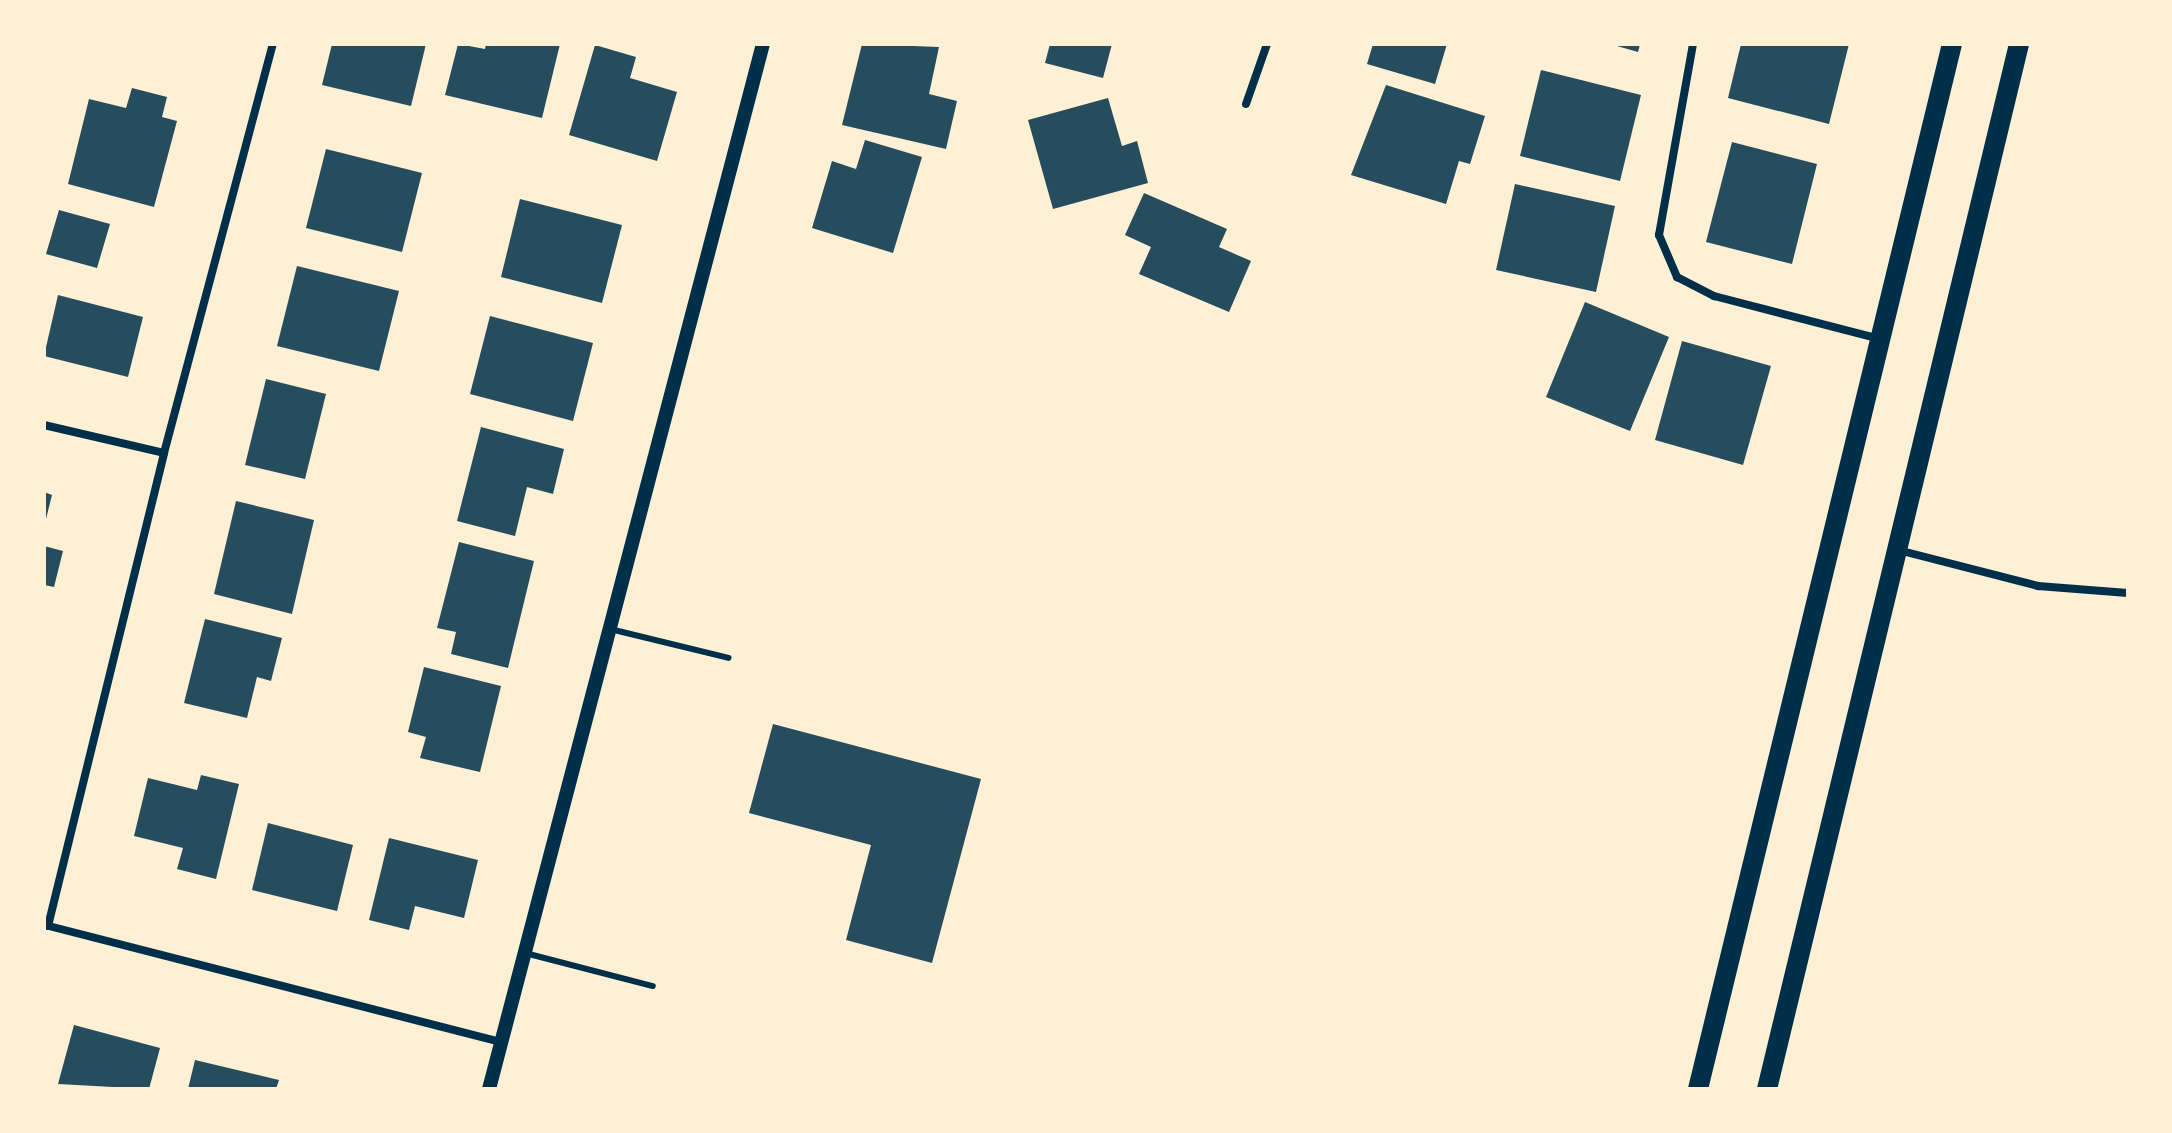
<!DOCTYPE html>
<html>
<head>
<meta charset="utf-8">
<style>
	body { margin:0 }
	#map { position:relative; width:2172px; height:1133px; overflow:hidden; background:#fdf0d5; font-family:Cabin,sans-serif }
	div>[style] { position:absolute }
	.building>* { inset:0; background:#264d5e }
	.service>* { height:6px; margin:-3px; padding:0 3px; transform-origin:3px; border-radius:3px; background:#003049 }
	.minor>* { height:8px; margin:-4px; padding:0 4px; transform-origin:4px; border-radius:4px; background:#003049 }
	.tertiary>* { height:14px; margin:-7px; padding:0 7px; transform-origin:7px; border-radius:7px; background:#003049 }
	.primary>* { height:20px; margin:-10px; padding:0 10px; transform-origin:10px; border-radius:10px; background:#003049 }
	span { translate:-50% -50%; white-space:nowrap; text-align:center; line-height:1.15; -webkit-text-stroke:6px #fdf0d5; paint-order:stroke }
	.frame { position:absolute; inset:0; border:46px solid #fdf0d5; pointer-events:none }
</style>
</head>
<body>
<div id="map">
	<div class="building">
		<i style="clip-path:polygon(332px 44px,426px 44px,411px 106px,322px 85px)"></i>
		<i style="clip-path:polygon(458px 44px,485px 49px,486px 44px,560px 44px,542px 118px,445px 95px)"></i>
		<i style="clip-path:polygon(862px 44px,939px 47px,929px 94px,957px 101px,946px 149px,842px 125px)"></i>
		<i style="clip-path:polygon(1050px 44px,1112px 44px,1103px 78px,1045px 63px)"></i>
		<i style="clip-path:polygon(1373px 44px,1447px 44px,1435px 84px,1367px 64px)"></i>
		<i style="clip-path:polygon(1610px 44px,1640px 44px,1638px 52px)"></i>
		<i style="clip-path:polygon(1741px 44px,1849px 44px,1829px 124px,1728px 98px)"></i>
		<i style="clip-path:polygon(595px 45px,636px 57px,630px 78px,677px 92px,657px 161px,569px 135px)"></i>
		<i style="clip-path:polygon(1541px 70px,1641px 95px,1620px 181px,1520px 156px)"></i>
		<i style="clip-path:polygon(1386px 85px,1485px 116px,1470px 164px,1459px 161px,1446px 204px,1351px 175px)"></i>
		<i style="clip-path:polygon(132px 88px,167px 97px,162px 117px,177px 121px,154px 207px,68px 184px,89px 99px,126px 108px)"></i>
		<i style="clip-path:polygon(1108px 98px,1122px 146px,1137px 141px,1148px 183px,1053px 209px,1028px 120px)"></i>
		<i style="clip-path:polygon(865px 140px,922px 157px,893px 253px,812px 228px,832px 161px,856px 169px)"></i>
		<i style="clip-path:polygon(1732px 142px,1817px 164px,1792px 264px,1706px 242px)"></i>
		<i style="clip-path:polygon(326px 149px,422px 173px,402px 252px,306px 228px)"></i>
		<i style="clip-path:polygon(1515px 184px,1615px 206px,1596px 292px,1496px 270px)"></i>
		<i style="clip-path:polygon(1144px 193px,1227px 229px,1219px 247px,1251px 261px,1229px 312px,1139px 274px,1151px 247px,1125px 235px)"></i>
		<i style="clip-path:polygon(520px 199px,622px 225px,602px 303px,501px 277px)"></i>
		<i style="clip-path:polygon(59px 210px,110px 224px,97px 268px,46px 254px)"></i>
		<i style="clip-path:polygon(297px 266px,399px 291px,379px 371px,277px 346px)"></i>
		<i style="clip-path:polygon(58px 295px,143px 317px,128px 377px,44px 356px)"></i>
		<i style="clip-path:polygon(1585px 302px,1669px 337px,1630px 431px,1546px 397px)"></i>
		<i style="clip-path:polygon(490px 316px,593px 343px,573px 421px,470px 394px)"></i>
		<i style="clip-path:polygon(1682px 341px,1771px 366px,1743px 465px,1655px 440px)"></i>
		<i style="clip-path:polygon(266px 379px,326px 394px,305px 479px,245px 465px)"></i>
		<i style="clip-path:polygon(481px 427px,564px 449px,553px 494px,527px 487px,515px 536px,457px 521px)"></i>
		<i style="clip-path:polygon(44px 492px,52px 495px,45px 523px,44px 523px)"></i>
		<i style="clip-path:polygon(236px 501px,314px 520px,292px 614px,214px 594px)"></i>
		<i style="clip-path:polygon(459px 542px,534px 561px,508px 668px,451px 654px,456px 632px,437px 628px)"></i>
		<i style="clip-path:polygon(44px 546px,63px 551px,54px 587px,44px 585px)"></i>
		<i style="clip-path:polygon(205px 619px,282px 638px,271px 681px,257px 677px,247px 718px,184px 703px)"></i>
		<i style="clip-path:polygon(424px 667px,501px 686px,480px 772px,420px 758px,426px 737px,408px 732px)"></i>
		<i style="clip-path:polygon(773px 724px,981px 779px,932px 963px,846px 940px,871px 845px,749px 813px)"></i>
		<i style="clip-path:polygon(201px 775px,239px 784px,216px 879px,177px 869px,183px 848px,134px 836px,148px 778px,197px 790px)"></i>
		<i style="clip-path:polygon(268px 823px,353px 845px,337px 911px,252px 890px)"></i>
		<i style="clip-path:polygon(389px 838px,478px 860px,464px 918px,415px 906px,409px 930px,369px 920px)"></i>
		<i style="clip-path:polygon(74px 1025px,160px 1048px,149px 1089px,58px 1084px)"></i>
		<i style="clip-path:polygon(195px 1060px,279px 1080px,276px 1089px,188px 1089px)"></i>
	</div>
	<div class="service">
		<i style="left:610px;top:629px;width:122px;rotate:13.7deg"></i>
		<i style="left:525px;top:953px;width:132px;rotate:14.5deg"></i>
	</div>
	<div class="minor">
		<i style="left:1693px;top:44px;width:194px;rotate:100.1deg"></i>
		<i style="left:1659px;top:235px;width:46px;rotate:66.8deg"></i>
		<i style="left:1677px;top:277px;width:42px;rotate:27.2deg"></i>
		<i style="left:1714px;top:296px;width:171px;rotate:14.5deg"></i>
		<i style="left:1246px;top:104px;width:64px;rotate:-70.7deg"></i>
		<i style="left:44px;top:425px;width:123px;rotate:13.1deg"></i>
		<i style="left:1898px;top:550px;width:145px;rotate:14.4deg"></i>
		<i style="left:2038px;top:586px;width:90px;rotate:4.4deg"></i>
		<i style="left:45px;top:925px;width:471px;rotate:14.4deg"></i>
		<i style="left:48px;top:926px;width:487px;rotate:-76.2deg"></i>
		<i style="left:164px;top:453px;width:423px;rotate:-75.1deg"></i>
	</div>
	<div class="tertiary">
		<i style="left:489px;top:1089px;width:1080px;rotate:-75.31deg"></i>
	</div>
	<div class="primary">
		<i style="left:1698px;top:1089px;width:1075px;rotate:-76.34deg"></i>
		<i style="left:1767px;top:1089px;width:1075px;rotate:-76.44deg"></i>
	</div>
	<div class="frame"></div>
</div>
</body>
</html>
